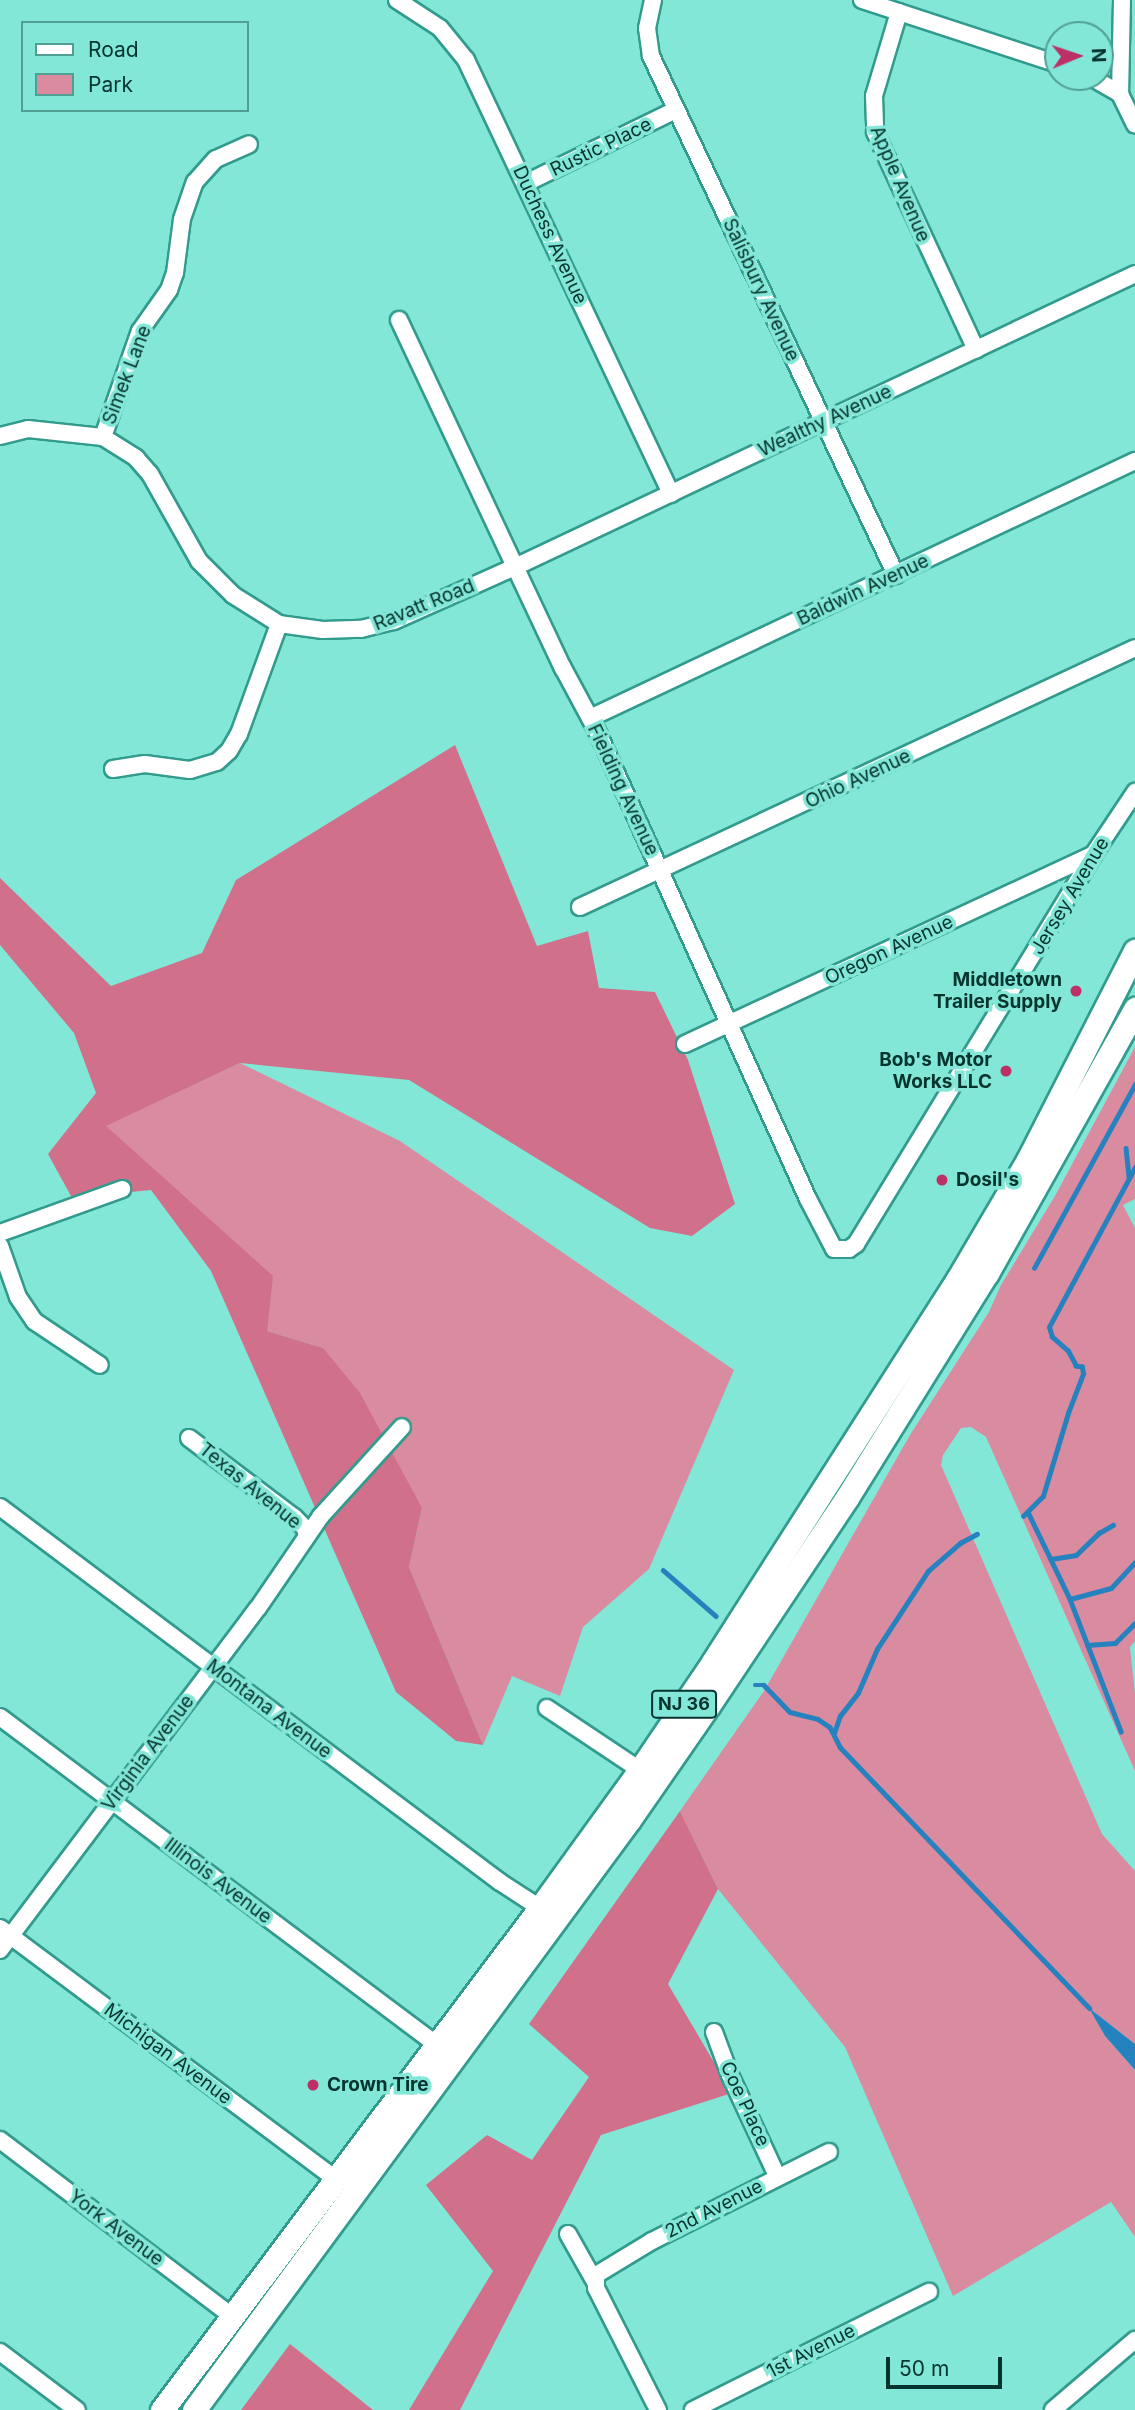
<!DOCTYPE html>
<html>
<head>
<meta charset="utf-8">
<style>
	body { margin:0 }
	#map { position:relative; width:1135px; height:2410px; overflow:hidden; background:#83e7d7; font-family:Inter,sans-serif }
	div>[style] { position:absolute }
	.green>* { inset:0; background:#d98ba0 }
	.forest>* { inset:0; background:#d0708b }
	.water>* { inset:0; background:#2682bf }
	.stream>* { height:4.5px; margin:-2.25px; padding:0 2.25px; transform-origin:2.25px; border-radius:2.25px; background:#2682bf }
	.roads { filter:drop-shadow(2px 0 #319b8d) drop-shadow(-2px 0 #319b8d) drop-shadow(0 2px #319b8d) drop-shadow(0 -2px #319b8d) }
	.minor>* { height:16px; margin:-8px; padding:0 8px; transform-origin:8px; border-radius:8px; background:#fff }
	.highway>* { height:23px; margin:-11.5px; padding:0 11.5px; transform-origin:11.5px; border-radius:11.5px; background:#fff }
	.dots>* { width:19px; height:19px; translate:-50% -50%; box-sizing:border-box; border:4px solid #83e7d7; border-radius:50% }
	span { translate:-50% -50%; white-space:nowrap; text-align:center; line-height:1.15; -webkit-text-stroke:7px #83e7d7; paint-order:stroke }
	.shield-label span { padding:2px 5px; background:#83e7d7; border:2px solid; border-radius:5px; -webkit-text-stroke-width:0 }
	.shield-label { font-size:18px; color:#05332d; font-weight:700 }
	.street-label { font-size:19px; color:#05332d }
	.poi-label { font-size:19px; color:#05332d; font-weight:700 }
	.right { translate:-100% -50%; text-align:right }
	.left { translate:0 -50%; text-align:left }
	.legend { position:absolute; left:21px; top:21px; width:228px; height:91px; box-sizing:border-box; background:#83e7d7; border:2px solid #519f93; margin:0; padding:9px 12px; list-style:none; font-size:21px; color:#05332d }
	.legend li { display:flex; align-items:center; gap:14px; height:35px }
	.legend b { width:35px; border:2px solid #519f93 }
	.north { position:absolute; left:1044px; top:21px; width:70px; height:70px; box-sizing:border-box; background:#83e7d7; border:2px solid #519f93; border-radius:50%; rotate:88deg; font-size:19px; font-weight:700; line-height:28px; text-align:center; color:#05332d }
	.north::after { content:''; display:block; margin:auto; width:24px; height:32px; background:#bc3065; clip-path:polygon(50% 0,100% 100%,50% 72%,0 100%) }
	.scale { position:absolute; left:886px; top:2357px; width:116px; height:32px; box-sizing:border-box; border:4px solid #05332d; border-top:0; padding-left:9px; font-size:21px; line-height:24px; white-space:nowrap; color:#05332d; -webkit-text-stroke:5px #83e7d7; paint-order:stroke }
</style>
</head>
<body>
<div id="map">
	<div class="green">
		<i style="clip-path:polygon(1135px 1047px,1135px 1199px,1123px 1205px,1135px 1228px,1135px 1641px,1130px 1647px,1135px 1694px,1135px 1771px,986px 1437px,971px 1427px,961px 1428px,943px 1455px,941px 1465px,1102px 1834px,1135px 1871px,1135px 2044px,1090px 2009px,1105px 2036px,1135px 2070px,1135px 2237px,1111px 2202px,953px 2296px,845px 2047px,718px 1889px,680px 1811px,764px 1691px,910px 1435px,989px 1312px,1001px 1285px,1055px 1196px)"></i>
		<i style="clip-path:polygon(240px 1063px,400px 1141px,734px 1370px,649px 1569px,583px 1627px,560px 1696px,512px 1676px,483px 1745px,409px 1567px,422px 1508px,323px 1348px,267px 1331px,105px 1126px)"></i>
	</div>
	<div class="forest">
		<i style="clip-path:polygon(455px 745px,537px 946px,588px 931px,599px 988px,655px 992px,688px 1060px,735px 1204px,692px 1236px,650px 1228px,409px 1080px,240px 1063px,106px 1126px,273px 1276px,267px 1331px,323px 1348px,360px 1393px,422px 1508px,409px 1567px,483px 1745px,456px 1741px,396px 1692px,211px 1271px,151px 1190px,72px 1198px,48px 1154px,96px 1093px,74px 1033px,0 945px,0 878px,111px 986px,202px 953px,236px 880px)"></i>
		<i style="clip-path:polygon(680px 1811px,718px 1889px,668px 1984px,732px 2093px,601px 2135px,460px 2410px,403px 2410px,409px 2410px,493px 2271px,426px 2185px,487px 2135px,532px 2160px,589px 2077px,529px 2024px)"></i>
		<i style="clip-path:polygon(290px 2344px,373px 2410px,241px 2410px)"></i>
	</div>
	<div class="water">
		<i style="clip-path:polygon(1089px 2008px,1135px 2044px,1135px 2070px,1105px 2036px)"></i>
	</div>
	<div class="stream">
		<i style="left:1126px;top:1148px;width:30px;rotate:84deg"></i>
		<i style="left:1034px;top:1268px;width:210px;rotate:-61.2deg"></i>
		<i style="left:1028px;top:1512px;width:97px;rotate:64.2deg"></i>
		<i style="left:1070px;top:1599px;width:142px;rotate:68.9deg"></i>
		<i style="left:1023px;top:1516px;width:28px;rotate:-45deg"></i>
		<i style="left:1043px;top:1496px;width:87px;rotate:-73.2deg"></i>
		<i style="left:1068px;top:1413px;width:42px;rotate:-69deg"></i>
		<i style="left:1083px;top:1374px;width:7px;rotate:-98deg"></i>
		<i style="left:1082px;top:1367px;width:6px;rotate:-171deg"></i>
		<i style="left:1076px;top:1366px;width:17px;rotate:-118deg"></i>
		<i style="left:1068px;top:1351px;width:21px;rotate:-139deg"></i>
		<i style="left:1052px;top:1337px;width:10px;rotate:-107deg"></i>
		<i style="left:1049px;top:1327px;width:182px;rotate:-61.7deg"></i>
		<i style="left:1051px;top:1559px;width:25px;rotate:-9deg"></i>
		<i style="left:1076px;top:1555px;width:32px;rotate:-44deg"></i>
		<i style="left:1099px;top:1533px;width:16px;rotate:-30deg"></i>
		<i style="left:663px;top:1570px;width:70px;rotate:41deg"></i>
		<i style="left:1070px;top:1599px;width:42px;rotate:-15deg"></i>
		<i style="left:1111px;top:1588px;width:35px;rotate:-47deg"></i>
		<i style="left:1087px;top:1645px;width:28px;rotate:-4deg"></i>
		<i style="left:1115px;top:1643px;width:28px;rotate:-45deg"></i>
		<i style="left:755px;top:1685px;width:9px"></i>
		<i style="left:764px;top:1685px;width:37px;rotate:46deg"></i>
		<i style="left:790px;top:1712px;width:29px;rotate:14deg"></i>
		<i style="left:818px;top:1719px;width:14px;rotate:34deg"></i>
		<i style="left:830px;top:1727px;width:22px;rotate:63deg"></i>
		<i style="left:840px;top:1747px;width:361px;rotate:46.3deg"></i>
		<i style="left:834px;top:1733px;width:18px;rotate:-71deg"></i>
		<i style="left:840px;top:1716px;width:29px;rotate:-52deg"></i>
		<i style="left:858px;top:1693px;width:48px;rotate:-66.6deg"></i>
		<i style="left:877px;top:1649px;width:93px;rotate:-56.8deg"></i>
		<i style="left:928px;top:1571px;width:43px;rotate:-41.2deg"></i>
		<i style="left:960px;top:1543px;width:19px;rotate:-28deg"></i>
	</div>
	<div class="roads">
		<div class="minor">
			<i style="left:397px;top:0;width:51px;rotate:33.1deg"></i>
			<i style="left:440px;top:28px;width:41px;rotate:50.9deg"></i>
			<i style="left:466px;top:60px;width:480px;rotate:64.7deg"></i>
			<i style="left:653px;top:0;width:29px;rotate:102deg"></i>
			<i style="left:647px;top:28px;width:28px;rotate:82deg"></i>
			<i style="left:651px;top:56px;width:574px;rotate:64.73deg"></i>
			<i style="left:862px;top:0;width:206px;rotate:18.1deg"></i>
			<i style="left:1122px;top:0;width:94px;rotate:91.2deg"></i>
			<i style="left:1120px;top:94px;width:34px;rotate:64deg"></i>
			<i style="left:899px;top:12px;width:88px;rotate:106.6deg"></i>
			<i style="left:874px;top:96px;width:36px;rotate:88deg"></i>
			<i style="left:875px;top:132px;width:240px;rotate:65.1deg"></i>
			<i style="left:1091px;top:77px;width:34px;rotate:30deg"></i>
			<i style="left:526px;top:183px;width:167px;rotate:-26deg"></i>
			<i style="left:399px;top:320px;width:385px;rotate:64.8deg"></i>
			<i style="left:563px;top:668px;width:74px;rotate:61.7deg"></i>
			<i style="left:598px;top:733px;width:511px;rotate:65.74deg"></i>
			<i style="left:808px;top:1199px;width:56px;rotate:62.5deg"></i>
			<i style="left:834px;top:1249px;width:15px"></i>
			<i style="left:849px;top:1249px;width:9px;rotate:-36deg"></i>
			<i style="left:856px;top:1244px;width:456px;rotate:-58.6deg"></i>
			<i style="left:1093px;top:855px;width:76px;rotate:-56.3deg"></i>
			<i style="left:0;top:436px;width:29px;rotate:-14deg"></i>
			<i style="left:28px;top:429px;width:75px;rotate:6.1deg"></i>
			<i style="left:103px;top:437px;width:39px;rotate:32deg"></i>
			<i style="left:136px;top:458px;width:21px;rotate:49deg"></i>
			<i style="left:150px;top:474px;width:100px;rotate:60.6deg"></i>
			<i style="left:199px;top:561px;width:48px;rotate:45deg"></i>
			<i style="left:233px;top:595px;width:54px;rotate:32.2deg"></i>
			<i style="left:279px;top:624px;width:44px;rotate:7.8deg"></i>
			<i style="left:323px;top:630px;width:38px;rotate:-2deg"></i>
			<i style="left:361px;top:629px;width:34px;rotate:-14deg"></i>
			<i style="left:394px;top:621px;width:133px;rotate:-24.1deg"></i>
			<i style="left:515px;top:567px;width:686px;rotate:-25.29deg"></i>
			<i style="left:103px;top:437px;width:112px;rotate:-70.8deg"></i>
			<i style="left:140px;top:331px;width:50px;rotate:-54.7deg"></i>
			<i style="left:169px;top:290px;width:18px;rotate:-71deg"></i>
			<i style="left:175px;top:273px;width:54px;rotate:-82.6deg"></i>
			<i style="left:182px;top:219px;width:39px;rotate:-71deg"></i>
			<i style="left:195px;top:182px;width:31px;rotate:-48deg"></i>
			<i style="left:216px;top:159px;width:36px;rotate:-24deg"></i>
			<i style="left:590px;top:718px;width:603px;rotate:-25.25deg"></i>
			<i style="left:113px;top:769px;width:32px;rotate:-9deg"></i>
			<i style="left:145px;top:764px;width:45px;rotate:7.6deg"></i>
			<i style="left:190px;top:770px;width:28px;rotate:-17deg"></i>
			<i style="left:217px;top:762px;width:16px;rotate:-43deg"></i>
			<i style="left:229px;top:751px;width:20px;rotate:-60deg"></i>
			<i style="left:239px;top:734px;width:117px;rotate:-70deg"></i>
			<i style="left:580px;top:907px;width:612px;rotate:-25.02deg"></i>
			<i style="left:685px;top:1044px;width:450px;rotate:-24.9deg"></i>
			<i style="left:0;top:1233px;width:130px;rotate:-19.8deg"></i>
			<i style="left:0;top:1246px;width:54px;rotate:70.6deg"></i>
			<i style="left:18px;top:1297px;width:29px;rotate:56deg"></i>
			<i style="left:34px;top:1321px;width:79px;rotate:33.7deg"></i>
			<i style="left:189px;top:1438px;width:131px;rotate:37deg"></i>
			<i style="left:294px;top:1517px;width:16px;rotate:45deg"></i>
			<i style="left:305px;top:1528px;width:8px;rotate:76deg"></i>
			<i style="left:0;top:1507px;width:625px;rotate:36.87deg"></i>
			<i style="left:500px;top:1882px;width:48px;rotate:33deg"></i>
			<i style="left:547px;top:1708px;width:112px;rotate:33.7deg"></i>
			<i style="left:0;top:1717px;width:546px;rotate:36.89deg"></i>
			<i style="left:0;top:1928px;width:419px;rotate:36.8deg"></i>
			<i style="left:0;top:1950px;width:428px;rotate:-53deg"></i>
			<i style="left:258px;top:1608px;width:112px;rotate:-55.6deg"></i>
			<i style="left:321px;top:1516px;width:120px;rotate:-47.7deg"></i>
			<i style="left:714px;top:2032px;width:46px;rotate:69.6deg"></i>
			<i style="left:730px;top:2075px;width:111px;rotate:65deg"></i>
			<i style="left:0;top:2140px;width:291px;rotate:37.2deg"></i>
			<i style="left:568px;top:2234px;width:55px;rotate:60.6deg"></i>
			<i style="left:0;top:2352px;width:96px;rotate:37deg"></i>
			<i style="left:658px;top:2410px;width:137px;rotate:-116.9deg"></i>
			<i style="left:596px;top:2288px;width:13px;rotate:-90deg"></i>
			<i style="left:596px;top:2275px;width:66px;rotate:-31.3deg"></i>
			<i style="left:652px;top:2241px;width:198px;rotate:-26.7deg"></i>
			<i style="left:693px;top:2410px;width:264px;rotate:-26.6deg"></i>
			<i style="left:1053px;top:2410px;width:108px;rotate:-40.5deg"></i>
		</div>
		<div class="highway">
			<i style="left:162px;top:2410px;width:628px;rotate:-53.02deg"></i>
			<i style="left:540px;top:1908px;width:170px;rotate:-54.1deg"></i>
			<i style="left:640px;top:1770px;width:130px;rotate:-55.9deg"></i>
			<i style="left:713px;top:1662px;width:455px;rotate:-57.4deg"></i>
			<i style="left:958px;top:1279px;width:138px;rotate:-59.5deg"></i>
			<i style="left:1028px;top:1160px;width:235px;rotate:-62.9deg"></i>
			<i style="left:194px;top:2410px;width:733px;rotate:-53.6deg"></i>
			<i style="left:629px;top:1820px;width:139px;rotate:-55.3deg"></i>
			<i style="left:708px;top:1706px;width:252px;rotate:-56.3deg"></i>
			<i style="left:848px;top:1496px;width:263px;rotate:-58.1deg"></i>
			<i style="left:987px;top:1273px;width:303px;rotate:-60.7deg"></i>
		</div>
	</div>
	<div class="dots">
		<i style="left:1076px;top:991px;background:#bc3065"></i>
		<i style="left:1006px;top:1071px;background:#bc3065"></i>
		<i style="left:942px;top:1180px;background:#bc3065"></i>
		<i style="left:313px;top:2085px;background:#bc3065"></i>
	</div>
	<div class="shield-label">
		<span style="left:684px;top:1704px">NJ 36</span>
	</div>
	<div class="street-label">
		<span style="left:601px;top:147px;rotate:-26deg">Rustic Place</span>
		<span style="left:900px;top:184px;rotate:67deg">Apple Avenue</span>
		<span style="left:550px;top:235px;rotate:65deg">Duchess Avenue</span>
		<span style="left:761px;top:290px;rotate:65deg">Salisbury Avenue</span>
		<span style="left:127px;top:375px;rotate:-69deg">Simek Lane</span>
		<span style="left:825px;top:421px;rotate:-25deg">Wealthy Avenue</span>
		<span style="left:863px;top:590px;rotate:-25deg">Baldwin Avenue</span>
		<span style="left:424px;top:605px;rotate:-22deg">Ravatt Road</span>
		<span style="left:858px;top:779px;rotate:-25deg">Ohio Avenue</span>
		<span style="left:623px;top:790px;rotate:65deg">Fielding Avenue</span>
		<span style="left:1070px;top:896px;rotate:-59deg">Jersey Avenue</span>
		<span style="left:889px;top:950px;rotate:-25deg">Oregon Avenue</span>
		<span style="left:250px;top:1486px;rotate:39deg">Texas Avenue</span>
		<span style="left:269px;top:1709px;rotate:37deg">Montana Avenue</span>
		<span style="left:148px;top:1753px;rotate:-53deg">Virginia Avenue</span>
		<span style="left:218px;top:1881px;rotate:37deg">Illinois Avenue</span>
		<span style="left:168px;top:2054px;rotate:37deg">Michigan Avenue</span>
		<span style="left:745px;top:2104px;rotate:65deg">Coe Place</span>
		<span style="left:714px;top:2209px;rotate:-27deg">2nd Avenue</span>
		<span style="left:116px;top:2228px;rotate:37deg">York Avenue</span>
		<span style="left:811px;top:2351px;rotate:-27deg">1st Avenue</span>
	</div>
	<div class="poi-label">
		<span class="right" style="left:1062px;top:991px">Middletown<br>Trailer Supply</span>
		<span class="right" style="left:992px;top:1071px">Bob's Motor<br>Works LLC</span>
		<span class="left" style="left:956px;top:1180px">Dosil's</span>
		<span class="left" style="left:327px;top:2085px">Crown Tire</span>
	</div>
	<ul class="legend">
	<li><b style="height:9px;background:#fff"></b>Road</li>
	<li><b style="height:19px;background:#d98ba0"></b>Park</li>
	</ul>
	<div class="north">N</div>
	<div class="scale">50 m</div>
</div>
</body>
</html>
